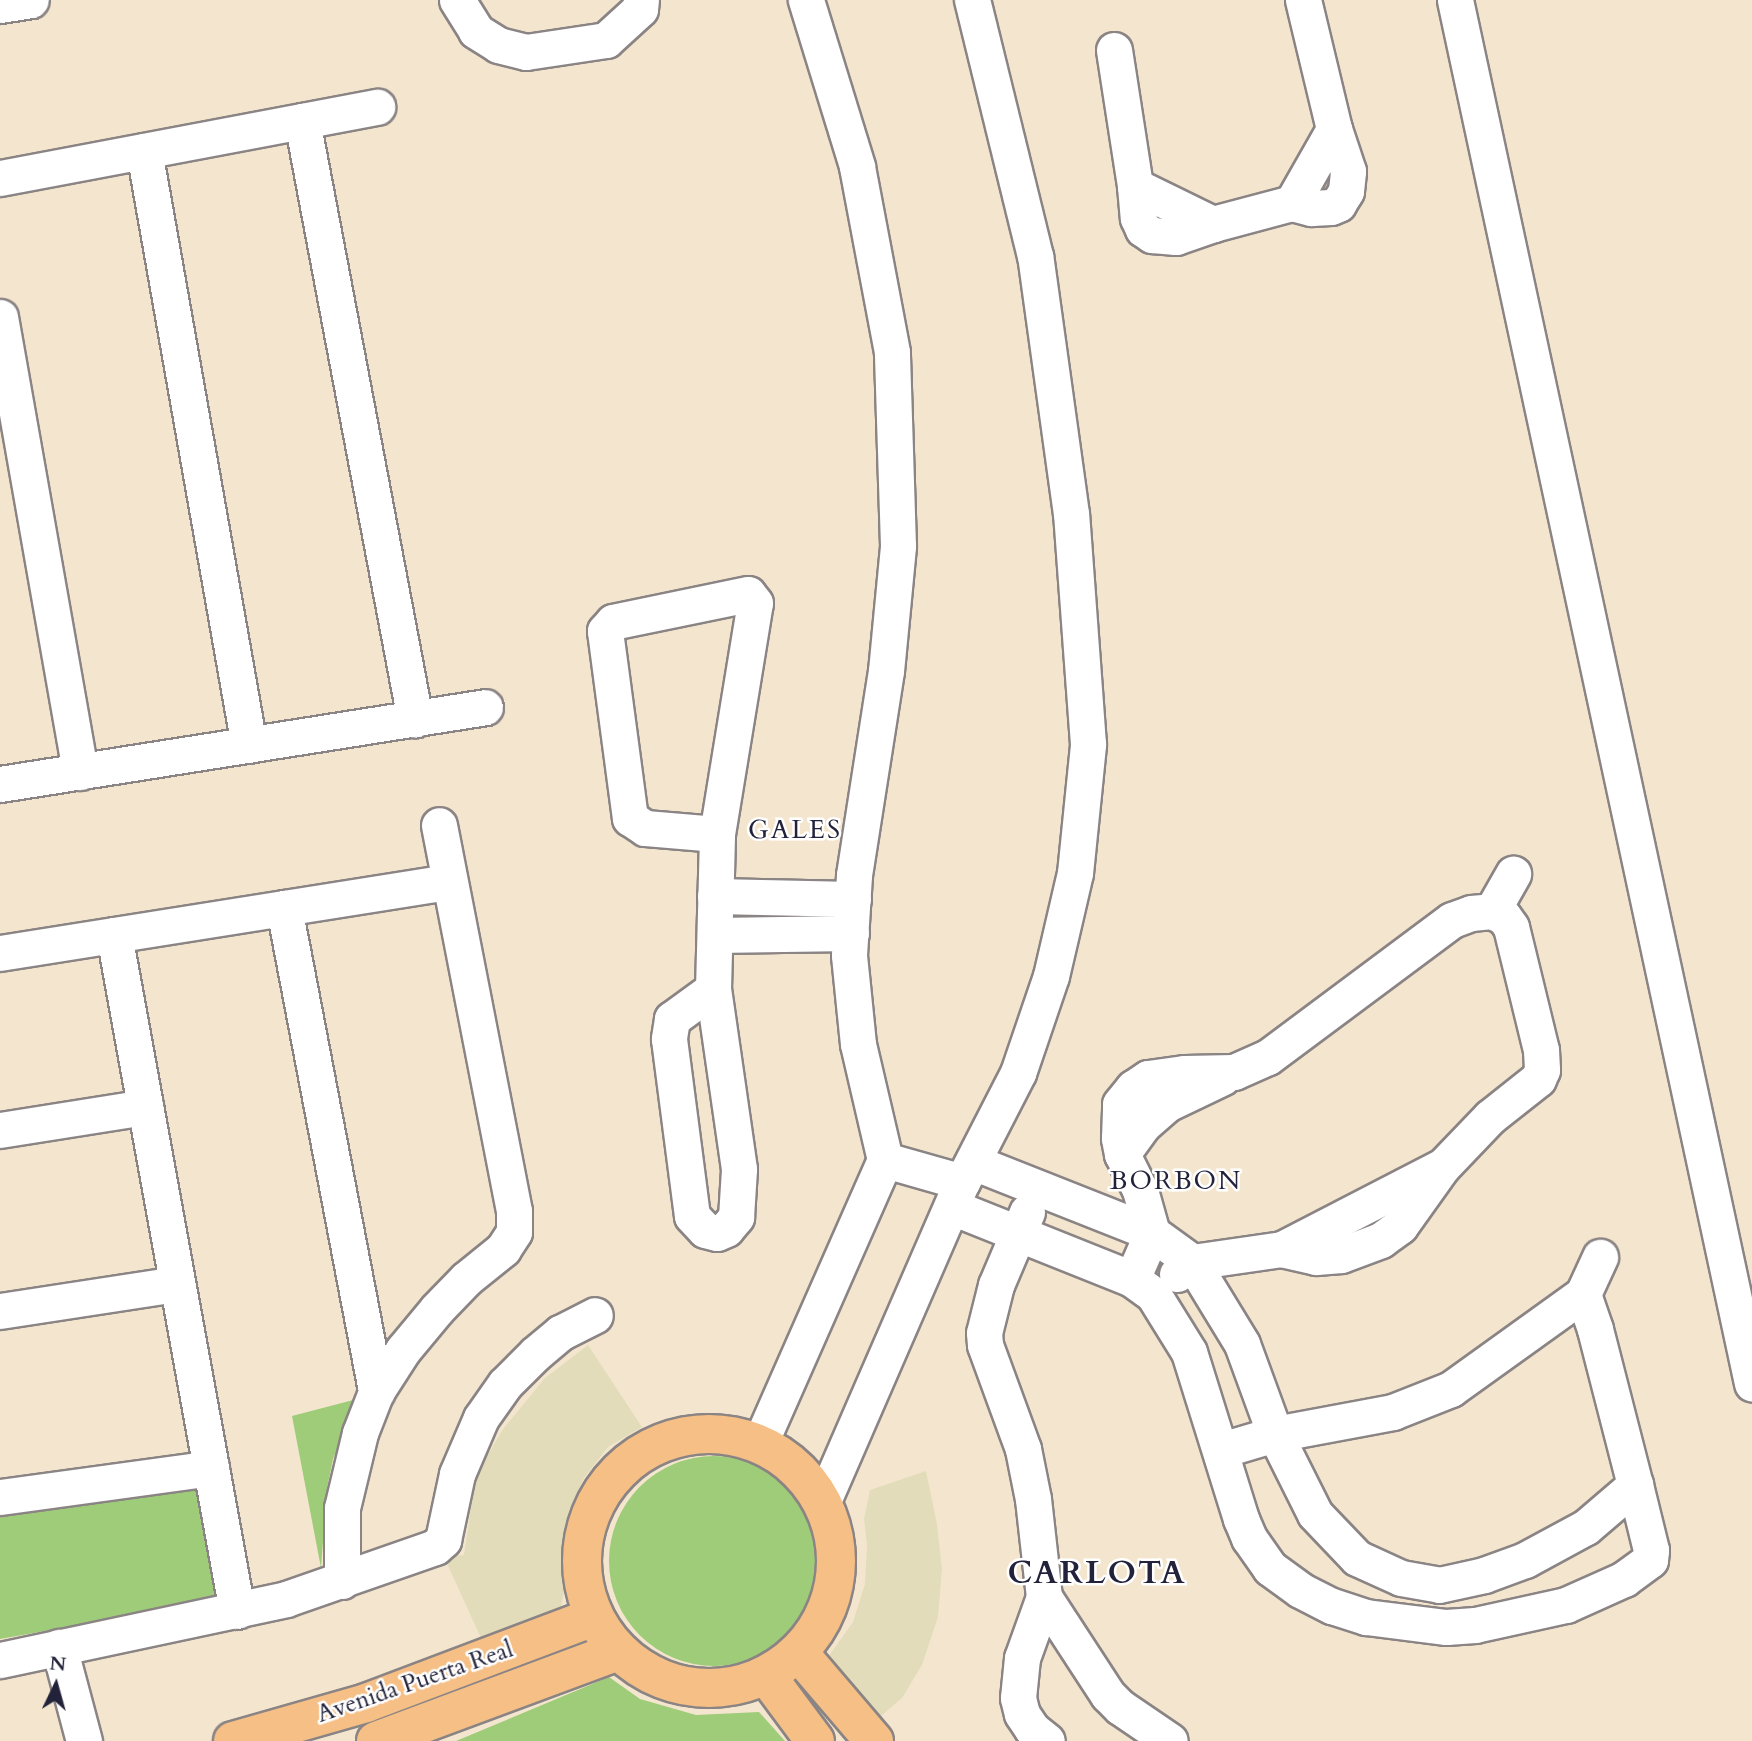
<!DOCTYPE html>
<html>
<head>
<meta charset="utf-8">
<style>
	body { margin:0 }
	#map { position:relative; width:1752px; height:1741px; overflow:hidden; background:#f4e6ce; font-family:Cardo,serif }
	div>[style] { position:absolute }
	.built>* { inset:0; background:#e2dcba }
	.green>* { inset:0; background:#9ecc79 }
	.round { border-radius:50% }
	.roads { filter:drop-shadow(2px 0 #8b8484) drop-shadow(-2px 0 #8b8484) drop-shadow(0 2px #8b8484) drop-shadow(0 -2px #8b8484) }
	.minor>* { height:35px; margin:-17.5px; padding:0 17.5px; transform-origin:17.5px; border-radius:17.5px; background:#fff }
	.major>* { height:38px; margin:-19px; padding:0 19px; transform-origin:19px; border-radius:19px; background:#f5bf86 }
	.major>.ring { margin:-19px; padding:0; box-sizing:content-box; background:none; border:38px solid #f5bf86; border-radius:50% }
	span { translate:-50% -50%; white-space:nowrap; text-align:center; line-height:1.15; -webkit-text-stroke:5px #fff; paint-order:stroke }
	.street-label { font-size:24px; color:#22223b }
	.neighbourhood-label { font-size:26px; color:#22223b; letter-spacing:2px }
	.district-label { font-size:32px; color:#22223b; font-weight:700; letter-spacing:2px }
	.north { position:absolute; left:21px; top:1650px; width:70px; height:70px; -webkit-text-stroke:5px #fff; paint-order:stroke; rotate:5deg; font-size:19px; font-weight:700; line-height:28px; text-align:center; color:#22223b }
	.north::after { content:''; display:block; margin:auto; width:24px; height:32px; background:#22223b; clip-path:polygon(50% 0,100% 100%,50% 72%,0 100%) }
</style>
</head>
<body>
<div id="map">
	<div class="built">
		<i style="clip-path:polygon(588px 1345px,642px 1427px,608px 1447px,584px 1478px,569px 1510px,564px 1549px,565px 1587px,561px 1607px,481px 1638px,444px 1557px,464px 1555px,476px 1475px,503px 1429px,545px 1378px)"></i>
		<i style="clip-path:polygon(926px 1471px,937px 1524px,942px 1569px,938px 1617px,922px 1665px,902px 1698px,880px 1717px,849px 1686px,828px 1657px,853px 1622px,865px 1584px,867px 1545px,864px 1519px,870px 1490px)"></i>
	</div>
	<div class="green">
		<i style="clip-path:polygon(357px 1399px,333px 1459px,327px 1488px,321px 1568px,292px 1416px)"></i>
		<i class="round" style="left:609px;top:1456px;width:210px;height:210px"></i>
		<i style="clip-path:polygon(191px 1485px,202px 1490px,219px 1592px,213px 1601px,0 1639px,0 1513px)"></i>
		<i style="clip-path:polygon(609px 1677px,640px 1699px,696px 1715px,759px 1712px,785px 1741px,456px 1741px)"></i>
	</div>
	<div class="roads">
		<div class="minor">
			<i style="left:457px;top:0;width:36px;rotate:58deg"></i>
			<i style="left:476px;top:31px;width:26px;rotate:32deg"></i>
			<i style="left:498px;top:45px;width:29px;rotate:14deg"></i>
			<i style="left:526px;top:52px;width:81px;rotate:-8.5deg"></i>
			<i style="left:606px;top:40px;width:46px;rotate:-42.4deg"></i>
			<i style="left:640px;top:9px;width:9px;rotate:-84deg"></i>
			<i style="left:1455px;top:0;width:1415px;rotate:77.88deg"></i>
			<i style="left:0;top:5px;width:31px;rotate:-9deg"></i>
			<i style="left:1114px;top:50px;width:138px;rotate:81.2deg"></i>
			<i style="left:1135px;top:186px;width:87px;rotate:26deg"></i>
			<i style="left:1213px;top:224px;width:82px;rotate:-14.9deg"></i>
			<i style="left:1292px;top:203px;width:85px;rotate:-60.4deg"></i>
			<i style="left:1334px;top:129px;width:133px;rotate:-103.5deg"></i>
			<i style="left:302px;top:121px;width:609px;rotate:79.3deg"></i>
			<i style="left:144px;top:151px;width:603px;rotate:79.98deg"></i>
			<i style="left:0;top:178px;width:384px;rotate:-10.7deg"></i>
			<i style="left:1135px;top:186px;width:32px;rotate:85deg"></i>
			<i style="left:1138px;top:218px;width:12px;rotate:66deg"></i>
			<i style="left:1143px;top:229px;width:11px;rotate:34deg"></i>
			<i style="left:1152px;top:235px;width:24px;rotate:5deg"></i>
			<i style="left:1176px;top:237px;width:39px;rotate:-19deg"></i>
			<i style="left:1292px;top:203px;width:20px;rotate:15deg"></i>
			<i style="left:1311px;top:208px;width:20px;rotate:-3deg"></i>
			<i style="left:1331px;top:207px;width:8px;rotate:-23deg"></i>
			<i style="left:1338px;top:204px;width:15px;rotate:-58deg"></i>
			<i style="left:1346px;top:191px;width:20px;rotate:-84deg"></i>
			<i style="left:1348px;top:171px;width:44px;rotate:-108.4deg"></i>
			<i style="left:0;top:317px;width:462px;rotate:80deg"></i>
			<i style="left:0;top:784px;width:491px;rotate:-9deg"></i>
			<i style="left:715px;top:896px;width:138px;rotate:1.2deg"></i>
			<i style="left:284px;top:908px;width:493px;rotate:79.2deg"></i>
			<i style="left:1492px;top:911px;width:43px;rotate:-60.4deg"></i>
			<i style="left:114px;top:935px;width:687px;rotate:79.69deg"></i>
			<i style="left:715px;top:935px;width:136px;rotate:-0.8deg"></i>
			<i style="left:0;top:953px;width:455px;rotate:-9deg"></i>
			<i style="left:713px;top:989px;width:51px;rotate:143.8deg"></i>
			<i style="left:672px;top:1019px;width:20px;rotate:99deg"></i>
			<i style="left:669px;top:1039px;width:178px;rotate:82.6deg"></i>
			<i style="left:692px;top:1216px;width:19px;rotate:47deg"></i>
			<i style="left:705px;top:1230px;width:12px;rotate:14deg"></i>
			<i style="left:717px;top:1233px;width:10px;rotate:-24deg"></i>
			<i style="left:726px;top:1229px;width:16px;rotate:-50deg"></i>
			<i style="left:736px;top:1217px;width:48px;rotate:-86.4deg"></i>
			<i style="left:739px;top:1169px;width:182px;rotate:-98.2deg"></i>
			<i style="left:713px;top:989px;width:155px;rotate:-88.5deg"></i>
			<i style="left:717px;top:834px;width:234px;rotate:-80.7deg"></i>
			<i style="left:755px;top:603px;width:11px;rotate:-128deg"></i>
			<i style="left:748px;top:594px;width:138px;rotate:168.3deg"></i>
			<i style="left:613px;top:622px;width:12px;rotate:132deg"></i>
			<i style="left:605px;top:631px;width:189px;rotate:82.4deg"></i>
			<i style="left:630px;top:818px;width:18px;rotate:34deg"></i>
			<i style="left:645px;top:828px;width:72px;rotate:4.8deg"></i>
			<i style="left:0;top:1130px;width:147px;rotate:-9deg"></i>
			<i style="left:1122px;top:1154px;width:37px;rotate:-54deg"></i>
			<i style="left:1144px;top:1124px;width:30px;rotate:-41deg"></i>
			<i style="left:1167px;top:1104px;width:62px;rotate:-25.7deg"></i>
			<i style="left:885px;top:1160px;width:80px;rotate:15.9deg"></i>
			<i style="left:973px;top:1162px;width:193px;rotate:21.6deg"></i>
			<i style="left:1152px;top:1233px;width:49px;rotate:35.9deg"></i>
			<i style="left:1192px;top:1262px;width:96px;rotate:58.6deg"></i>
			<i style="left:1242px;top:1344px;width:96px;rotate:69.9deg"></i>
			<i style="left:1275px;top:1434px;width:89px;rotate:63.4deg"></i>
			<i style="left:1315px;top:1514px;width:61px;rotate:46.3deg"></i>
			<i style="left:1357px;top:1558px;width:48px;rotate:24.4deg"></i>
			<i style="left:1401px;top:1578px;width:39px;rotate:10deg"></i>
			<i style="left:1439px;top:1585px;width:46px;rotate:-12.5deg"></i>
			<i style="left:1484px;top:1575px;width:44px;rotate:-20.1deg"></i>
			<i style="left:1525px;top:1560px;width:69px;rotate:-28.4deg"></i>
			<i style="left:1586px;top:1527px;width:65px;rotate:-40.6deg"></i>
			<i style="left:952px;top:1207px;width:194px;rotate:21.8deg"></i>
			<i style="left:1132px;top:1279px;width:26px;rotate:36deg"></i>
			<i style="left:1153px;top:1294px;width:68px;rotate:58.2deg"></i>
			<i style="left:1189px;top:1352px;width:175px;rotate:72.7deg"></i>
			<i style="left:1241px;top:1519px;width:21px;rotate:67deg"></i>
			<i style="left:1249px;top:1538px;width:37px;rotate:55deg"></i>
			<i style="left:1270px;top:1568px;width:37px;rotate:36deg"></i>
			<i style="left:1300px;top:1590px;width:36px;rotate:27deg"></i>
			<i style="left:1332px;top:1606px;width:36px;rotate:18deg"></i>
			<i style="left:1366px;top:1617px;width:81px;rotate:7.1deg"></i>
			<i style="left:1446px;top:1627px;width:29px;rotate:-4deg"></i>
			<i style="left:1475px;top:1625px;width:93px;rotate:-12.4deg"></i>
			<i style="left:1566px;top:1605px;width:64px;rotate:-24.1deg"></i>
			<i style="left:1624px;top:1579px;width:32px;rotate:-36deg"></i>
			<i style="left:1650px;top:1560px;width:10px;rotate:-84deg"></i>
			<i style="left:1651px;top:1550px;width:67px;rotate:-103.8deg"></i>
			<i style="left:1635px;top:1485px;width:161px;rotate:-104.4deg"></i>
			<i style="left:1595px;top:1329px;width:37px;rotate:-109deg"></i>
			<i style="left:1583px;top:1294px;width:163px;rotate:144.3deg"></i>
			<i style="left:1451px;top:1389px;width:62px;rotate:158.4deg"></i>
			<i style="left:1393px;top:1412px;width:120px;rotate:169.4deg"></i>
			<i style="left:1275px;top:1434px;width:56px;rotate:163.5deg"></i>
			<i style="left:1027px;top:1212px;width:79px;rotate:113deg"></i>
			<i style="left:996px;top:1285px;width:49px;rotate:104deg"></i>
			<i style="left:984px;top:1333px;width:12px;rotate:85deg"></i>
			<i style="left:985px;top:1345px;width:111px;rotate:69.9deg"></i>
			<i style="left:1023px;top:1449px;width:51px;rotate:78.7deg"></i>
			<i style="left:1033px;top:1499px;width:99px;rotate:83.6deg"></i>
			<i style="left:1044px;top:1597px;width:65px;rotate:109.8deg"></i>
			<i style="left:1022px;top:1658px;width:40px;rotate:95.7deg"></i>
			<i style="left:1018px;top:1698px;width:16px;rotate:76deg"></i>
			<i style="left:1022px;top:1714px;width:18px;rotate:56deg"></i>
			<i style="left:1032px;top:1729px;width:19px;rotate:39deg"></i>
			<i style="left:1177px;top:1274px;width:19px;rotate:-39deg"></i>
			<i style="left:1192px;top:1262px;width:91px;rotate:-8.2deg"></i>
			<i style="left:1282px;top:1249px;width:177px;rotate:-27.3deg"></i>
			<i style="left:1132px;top:1279px;width:50px;rotate:-66.5deg"></i>
			<i style="left:1152px;top:1233px;width:45px;rotate:-105.6deg"></i>
			<i style="left:1140px;top:1190px;width:40px;rotate:-116.6deg"></i>
			<i style="left:1122px;top:1154px;width:16px;rotate:-101deg"></i>
			<i style="left:1119px;top:1138px;width:34px;rotate:-88deg"></i>
			<i style="left:1120px;top:1104px;width:21px;rotate:-51deg"></i>
			<i style="left:1133px;top:1088px;width:18px;rotate:-34deg"></i>
			<i style="left:1148px;top:1078px;width:36px;rotate:-8deg"></i>
			<i style="left:1184px;top:1073px;width:50px;rotate:-1.1deg"></i>
			<i style="left:1234px;top:1072px;width:37px;rotate:-24deg"></i>
			<i style="left:1268px;top:1057px;width:229px;rotate:-36.7deg"></i>
			<i style="left:1452px;top:920px;width:20px;rotate:-20deg"></i>
			<i style="left:1471px;top:913px;width:21px;rotate:-5deg"></i>
			<i style="left:1492px;top:911px;width:13px;rotate:27deg"></i>
			<i style="left:1504px;top:917px;width:12px;rotate:55deg"></i>
			<i style="left:1511px;top:927px;width:127px;rotate:76.3deg"></i>
			<i style="left:1541px;top:1050px;width:20px;rotate:87deg"></i>
			<i style="left:1542px;top:1070px;width:10px;rotate:114deg"></i>
			<i style="left:1538px;top:1079px;width:61px;rotate:141.6deg"></i>
			<i style="left:1490px;top:1117px;width:69px;rotate:133.8deg"></i>
			<i style="left:1442px;top:1167px;width:72px;rotate:125.4deg"></i>
			<i style="left:1400px;top:1226px;width:24px;rotate:144deg"></i>
			<i style="left:1381px;top:1240px;width:43px;rotate:159.4deg"></i>
			<i style="left:1341px;top:1255px;width:25px;rotate:175deg"></i>
			<i style="left:1316px;top:1257px;width:35px;rotate:-167deg"></i>
			<i style="left:1583px;top:1294px;width:41px;rotate:-65.3deg"></i>
			<i style="left:0;top:1311px;width:179px;rotate:-8.7deg"></i>
			<i style="left:760px;top:1443px;width:309px;rotate:-66.2deg"></i>
			<i style="left:885px;top:1160px;width:119px;rotate:-103.1deg"></i>
			<i style="left:858px;top:1044px;width:89px;rotate:-95.8deg"></i>
			<i style="left:849px;top:955px;width:80px;rotate:-86.4deg"></i>
			<i style="left:854px;top:875px;width:206px;rotate:-81.1deg"></i>
			<i style="left:886px;top:671px;width:126px;rotate:-84.5deg"></i>
			<i style="left:898px;top:546px;width:194px;rotate:-91.8deg"></i>
			<i style="left:892px;top:352px;width:189px;rotate:-100.7deg"></i>
			<i style="left:857px;top:166px;width:174px;rotate:-107.1deg"></i>
			<i style="left:0;top:1497px;width:213px;rotate:-7.8deg"></i>
			<i style="left:823px;top:1501px;width:348px;rotate:-66.5deg"></i>
			<i style="left:962px;top:1182px;width:123px;rotate:-62.8deg"></i>
			<i style="left:1018px;top:1073px;width:102px;rotate:-71.2deg"></i>
			<i style="left:1051px;top:976px;width:106px;rotate:-76.9deg"></i>
			<i style="left:1075px;top:873px;width:130px;rotate:-84.2deg"></i>
			<i style="left:1088px;top:744px;width:231px;rotate:-94.2deg"></i>
			<i style="left:1071px;top:514px;width:260px;rotate:-97.9deg"></i>
			<i style="left:1035px;top:256px;width:264px;rotate:-103.8deg"></i>
			<i style="left:342px;top:1581px;width:73px;rotate:-90deg"></i>
			<i style="left:342px;top:1508px;width:77px;rotate:-76.5deg"></i>
			<i style="left:360px;top:1433px;width:44px;rotate:-68.7deg"></i>
			<i style="left:376px;top:1392px;width:50px;rotate:-57.3deg"></i>
			<i style="left:403px;top:1350px;width:53px;rotate:-50.3deg"></i>
			<i style="left:437px;top:1309px;width:42px;rotate:-46deg"></i>
			<i style="left:466px;top:1279px;width:48px;rotate:-39deg"></i>
			<i style="left:503px;top:1249px;width:20px;rotate:-57deg"></i>
			<i style="left:514px;top:1232px;width:21px;rotate:-90deg"></i>
			<i style="left:514px;top:1211px;width:393px;rotate:-101deg"></i>
			<i style="left:1044px;top:1597px;width:117px;rotate:56.9deg"></i>
			<i style="left:1108px;top:1695px;width:17px;rotate:45deg"></i>
			<i style="left:1120px;top:1707px;width:60px;rotate:34.2deg"></i>
			<i style="left:59px;top:1647px;width:97px;rotate:75.1deg"></i>
			<i style="left:0;top:1660px;width:292px;rotate:-12deg"></i>
			<i style="left:286px;top:1599px;width:158px;rotate:-19.2deg"></i>
			<i style="left:435px;top:1547px;width:11px;rotate:-41deg"></i>
			<i style="left:443px;top:1540px;width:67px;rotate:-78deg"></i>
			<i style="left:457px;top:1474px;width:61px;rotate:-66.8deg"></i>
			<i style="left:481px;top:1418px;width:42px;rotate:-54.8deg"></i>
			<i style="left:505px;top:1384px;width:42px;rotate:-45deg"></i>
			<i style="left:535px;top:1354px;width:33px;rotate:-40deg"></i>
			<i style="left:560px;top:1333px;width:39px;rotate:-27deg"></i>
		</div>
		<div class="major">
			<i class="ring" style="left:582px;top:1434px;width:216px;height:216px"></i>
			<i style="left:798px;top:1652px;width:117px;rotate:49.5deg"></i>
			<i style="left:766px;top:1675px;width:82px;rotate:53.4deg"></i>
			<i style="left:233px;top:1741px;width:138px;rotate:-15.9deg"></i>
			<i style="left:366px;top:1703px;width:244px;rotate:-20.7deg"></i>
			<i style="left:376px;top:1741px;width:258px;rotate:-20.4deg"></i>
		</div>
	</div>
	<div class="street-label">
		<span style="left:415px;top:1682px;rotate:-19deg">Avenida Puerta Real</span>
	</div>
	<div class="neighbourhood-label">
		<span style="left:795px;top:830px">GALES</span>
		<span style="left:1176px;top:1181px">BORBON</span>
	</div>
	<div class="district-label">
		<span style="left:1097px;top:1573px">CARLOTA</span>
	</div>
	<div class="north">N</div>
</div>
</body>
</html>
